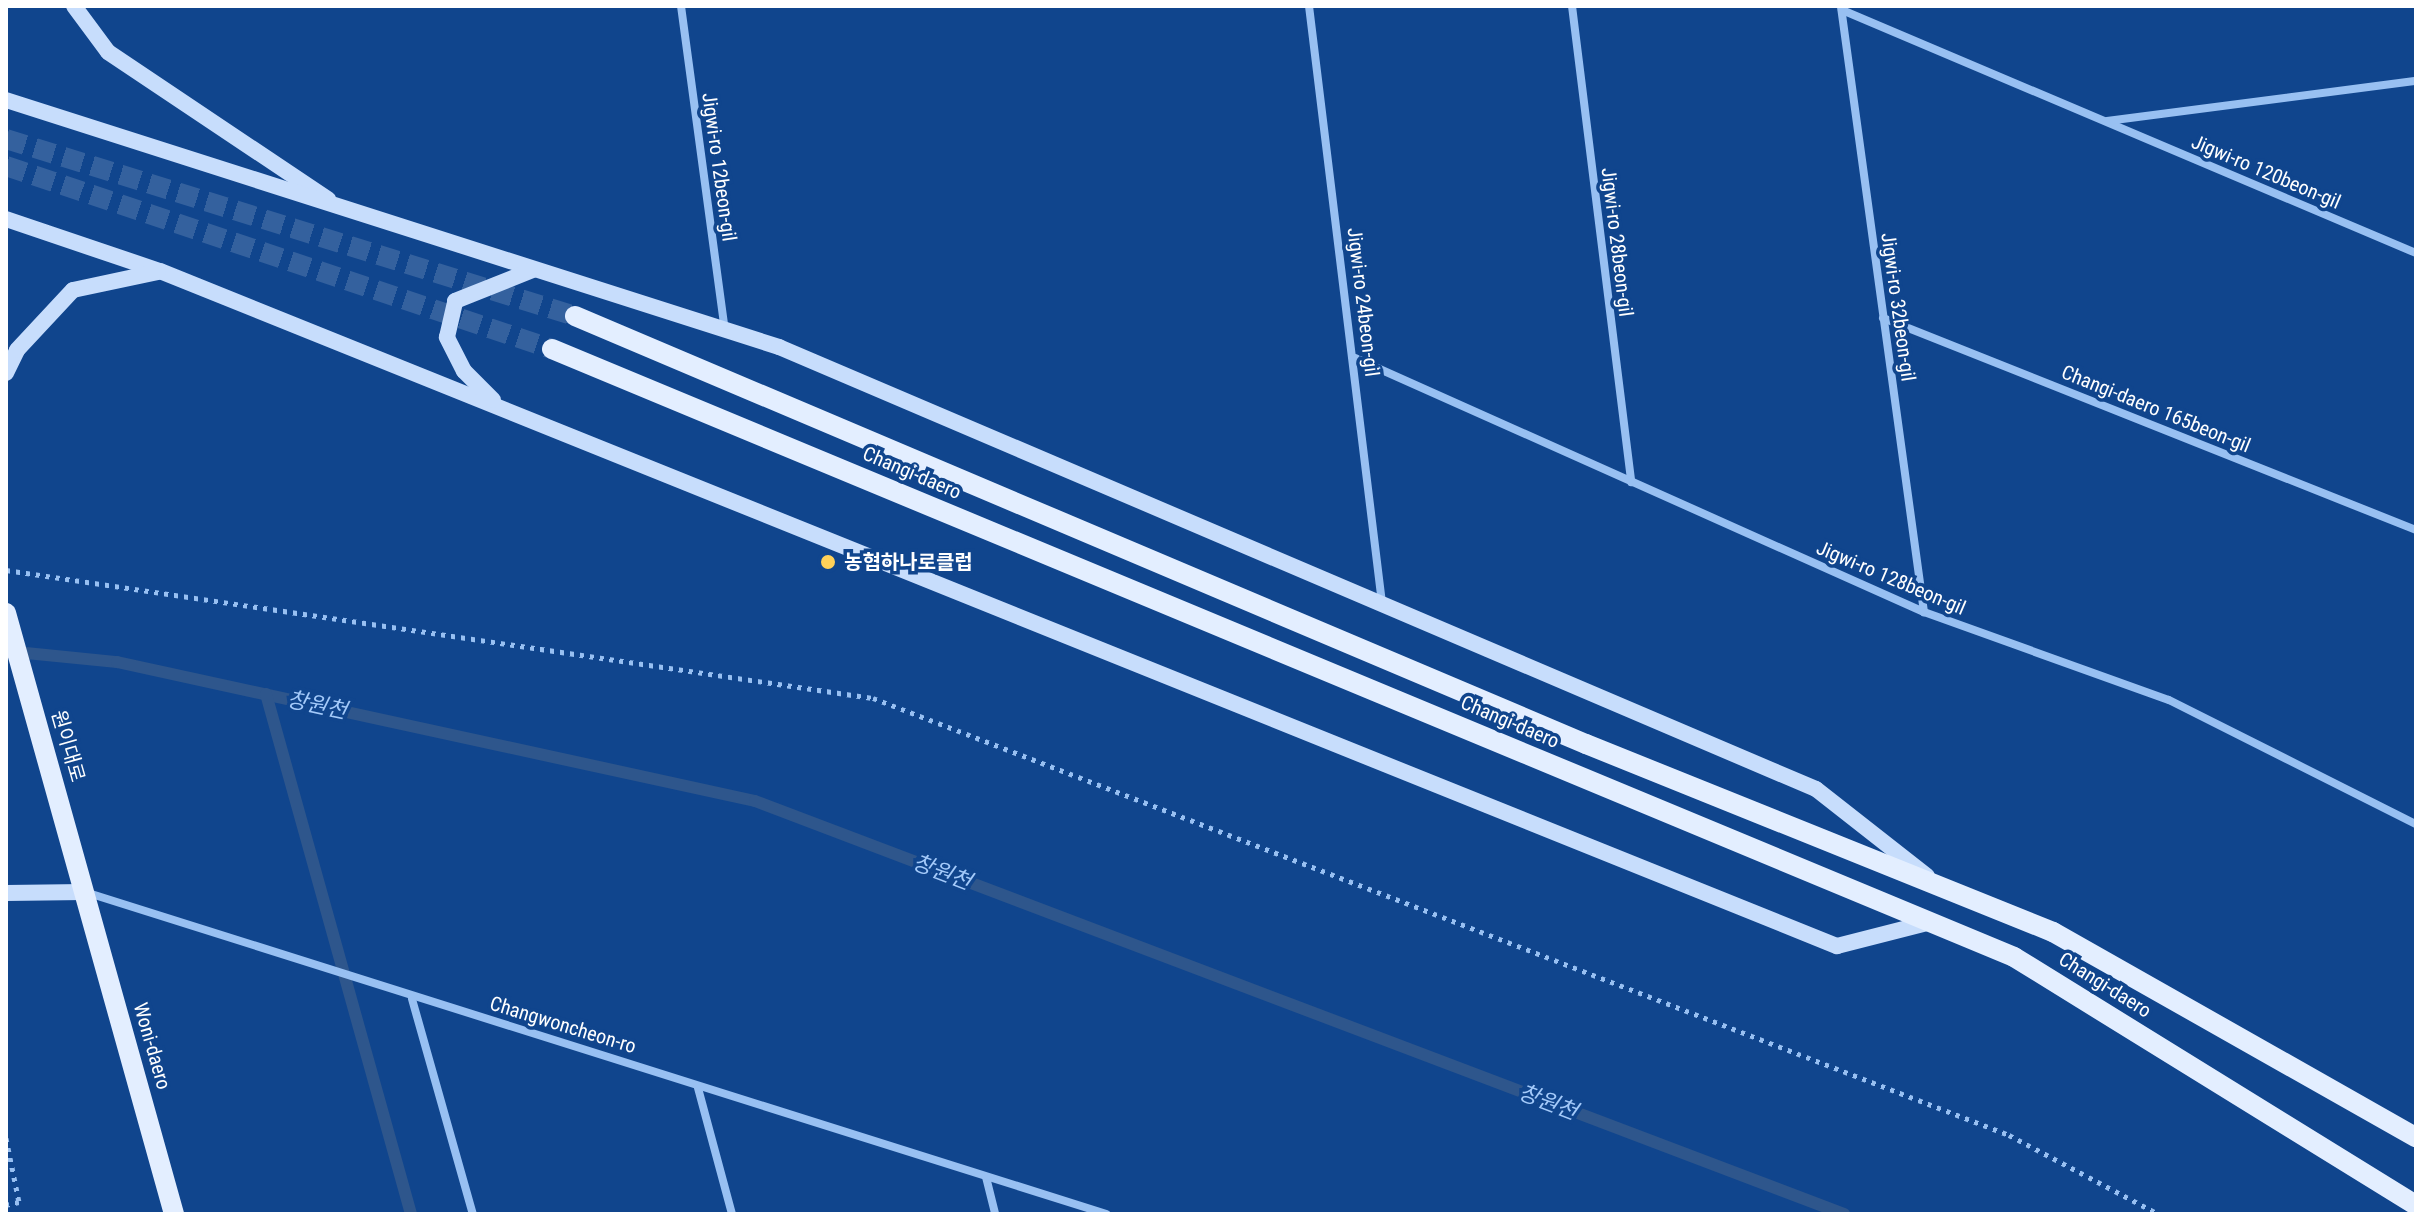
<!DOCTYPE html>
<html>
<head>
<meta charset="utf-8">
<style>
	body { margin:0 }
	#map { position:relative; width:2422px; height:1220px; overflow:hidden; background:#10458d; font-family:"Roboto Condensed","Noto Sans KR",sans-serif }
	div>[style] { position:absolute }
	.stream>* { height:12px; margin:-6px; padding:0 6px; transform-origin:6px; border-radius:6px; background:#2e568c }
	.primary-tunnel>* { height:20px; margin-top:-10px; transform-origin:0; background:repeating-linear-gradient(90deg,#34619e 0 20px,transparent 0 30px) }
	.path>* { height:5px; margin-top:-2.5px; transform-origin:0; background:repeating-linear-gradient(90deg,#98c0f2 0 4px,transparent 0 10px) }
	.street>* { height:8px; margin:-4px; padding:0 4px; transform-origin:4px; border-radius:4px; background:#98c0f2 }
	.secondary>* { height:16px; margin:-8px; padding:0 8px; transform-origin:8px; border-radius:8px; background:#c7ddfc }
	.primary>* { height:20px; margin:-10px; padding:0 10px; transform-origin:10px; border-radius:10px; background:#e3eeff }
	.dots>* { width:22px; height:22px; translate:-50% -50%; box-sizing:border-box; border:4px solid #10458d; border-radius:50% }
	span { translate:-50% -50%; white-space:nowrap; text-align:center; line-height:1.15; -webkit-text-stroke:7px #10458d; paint-order:stroke }
	.street-label { font-size:20px; color:#fff }
	.poi-label { font-size:20px; color:#fff; font-weight:700 }
	.left { translate:0 -50%; text-align:left }
	.water-label { font-size:22px; color:#a4cafa; font-style:italic }
	.frame { position:absolute; inset:0; border:8px solid #fff; pointer-events:none }
</style>
</head>
<body>
<div id="map">
	<div class="stream">
		<i style="left:6px;top:651px;width:112px;rotate:5.7deg"></i>
		<i style="left:117px;top:662px;width:653px;rotate:12.29deg"></i>
		<i style="left:755px;top:801px;width:1165px;rotate:20.77deg"></i>
		<i style="left:266px;top:694px;width:540px;rotate:74.42deg"></i>
	</div>
	<div class="primary-tunnel">
		<i style="left:6px;top:139px;width:596px;rotate:17.28deg"></i>
		<i style="left:6px;top:166px;width:576px;rotate:18.53deg"></i>
	</div>
	<div class="path">
		<i style="left:6px;top:570px;width:876px;rotate:8.4deg"></i>
		<i style="left:873px;top:698px;width:1217px;rotate:21.04deg"></i>
		<i style="left:2009px;top:1135px;width:169px;rotate:27.9deg"></i>
		<i style="left:6px;top:1138px;width:65px;rotate:78.5deg"></i>
		<i style="left:19px;top:1202px;width:13px;rotate:167deg"></i>
	</div>
	<div class="street">
		<i style="left:681px;top:6px;width:327px;rotate:82.3deg"></i>
		<i style="left:1309px;top:6px;width:601px;rotate:83.03deg"></i>
		<i style="left:1572px;top:6px;width:480px;rotate:82.9deg"></i>
		<i style="left:1841px;top:7px;width:611px;rotate:82.19deg"></i>
		<i style="left:1842px;top:10px;width:623px;rotate:22.95deg"></i>
		<i style="left:2107px;top:121px;width:312px;rotate:-7.4deg"></i>
		<i style="left:1883px;top:318px;width:574px;rotate:21.69deg"></i>
		<i style="left:1355px;top:358px;width:623px;rotate:24.06deg"></i>
		<i style="left:1924px;top:612px;width:260px;rotate:19.8deg"></i>
		<i style="left:2169px;top:700px;width:276px;rotate:26.7deg"></i>
		<i style="left:85px;top:892px;width:1071px;rotate:17.5deg"></i>
		<i style="left:412px;top:999px;width:223px;rotate:74.2deg"></i>
		<i style="left:698px;top:1088px;width:131px;rotate:74.9deg"></i>
		<i style="left:986px;top:1177px;width:38px;rotate:76deg"></i>
	</div>
	<div class="secondary">
		<i style="left:74px;top:6px;width:57px;rotate:53.5deg"></i>
		<i style="left:108px;top:52px;width:265px;rotate:33.8deg"></i>
		<i style="left:6px;top:100px;width:812px;rotate:17.72deg"></i>
		<i style="left:779px;top:347px;width:1127px;rotate:23.09deg"></i>
		<i style="left:1816px;top:789px;width:141px;rotate:38.1deg"></i>
		<i style="left:6px;top:219px;width:163px;rotate:18.7deg"></i>
		<i style="left:160px;top:271px;width:1808px;rotate:21.93deg"></i>
		<i style="left:1837px;top:946px;width:97px;rotate:-14.3deg"></i>
		<i style="left:6px;top:373px;width:25px;rotate:-64deg"></i>
		<i style="left:17px;top:350px;width:82px;rotate:-47deg"></i>
		<i style="left:73px;top:290px;width:87px;rotate:-12deg"></i>
		<i style="left:493px;top:400px;width:41px;rotate:-135deg"></i>
		<i style="left:464px;top:371px;width:38px;rotate:-117deg"></i>
		<i style="left:447px;top:337px;width:37px;rotate:-77deg"></i>
		<i style="left:455px;top:301px;width:84px;rotate:-21.7deg"></i>
		<i style="left:6px;top:893px;width:78px;rotate:-0.7deg"></i>
	</div>
	<div class="primary">
		<i style="left:575px;top:316px;width:1098px;rotate:22.95deg"></i>
		<i style="left:1586px;top:744px;width:503px;rotate:21.93deg"></i>
		<i style="left:2053px;top:932px;width:417px;rotate:29.5deg"></i>
		<i style="left:552px;top:349px;width:1583px;rotate:22.58deg"></i>
		<i style="left:2014px;top:957px;width:472px;rotate:31.7deg"></i>
		<i style="left:6px;top:613px;width:624px;rotate:74.38deg"></i>
	</div>
	<div class="dots">
		<i style="left:828px;top:562px;background:#ffd159"></i>
	</div>
	<div class="street-label">
		<span style="left:719px;top:167px;rotate:82deg">Jigwi-ro 12beon-gil</span>
		<span style="left:2266px;top:172px;rotate:23deg">Jigwi-ro 120beon-gil</span>
		<span style="left:1617px;top:242px;rotate:83deg">Jigwi-ro 28beon-gil</span>
		<span style="left:1363px;top:302px;rotate:83deg">Jigwi-ro 24beon-gil</span>
		<span style="left:1898px;top:307px;rotate:82deg">Jigwi-ro 32beon-gil</span>
		<span style="left:2156px;top:409px;rotate:22deg">Changi-daero 165beon-gil</span>
		<span style="left:912px;top:473px;rotate:23deg">Changi-daero</span>
		<span style="left:1891px;top:578px;rotate:23deg">Jigwi-ro 128beon-gil</span>
		<span style="left:1510px;top:722px;rotate:23deg">Changi-daero</span>
		<span style="left:68px;top:746px;rotate:74deg">원이대로</span>
		<span style="left:2105px;top:985px;rotate:32deg">Changi-daero</span>
		<span style="left:563px;top:1025px;rotate:17deg">Changwoncheon-ro</span>
		<span style="left:152px;top:1046px;rotate:74deg">Woni-daero</span>
	</div>
	<div class="poi-label">
		<span class="left" style="left:844px;top:562px">농협하나로클럽</span>
	</div>
	<div class="water-label">
		<span style="left:317px;top:705px;rotate:12deg">창원천</span>
		<span style="left:942px;top:872px;rotate:21deg">창원천</span>
		<span style="left:1548px;top:1102px;rotate:21deg">창원천</span>
	</div>
	<div class="frame"></div>
</div>
</body>
</html>
